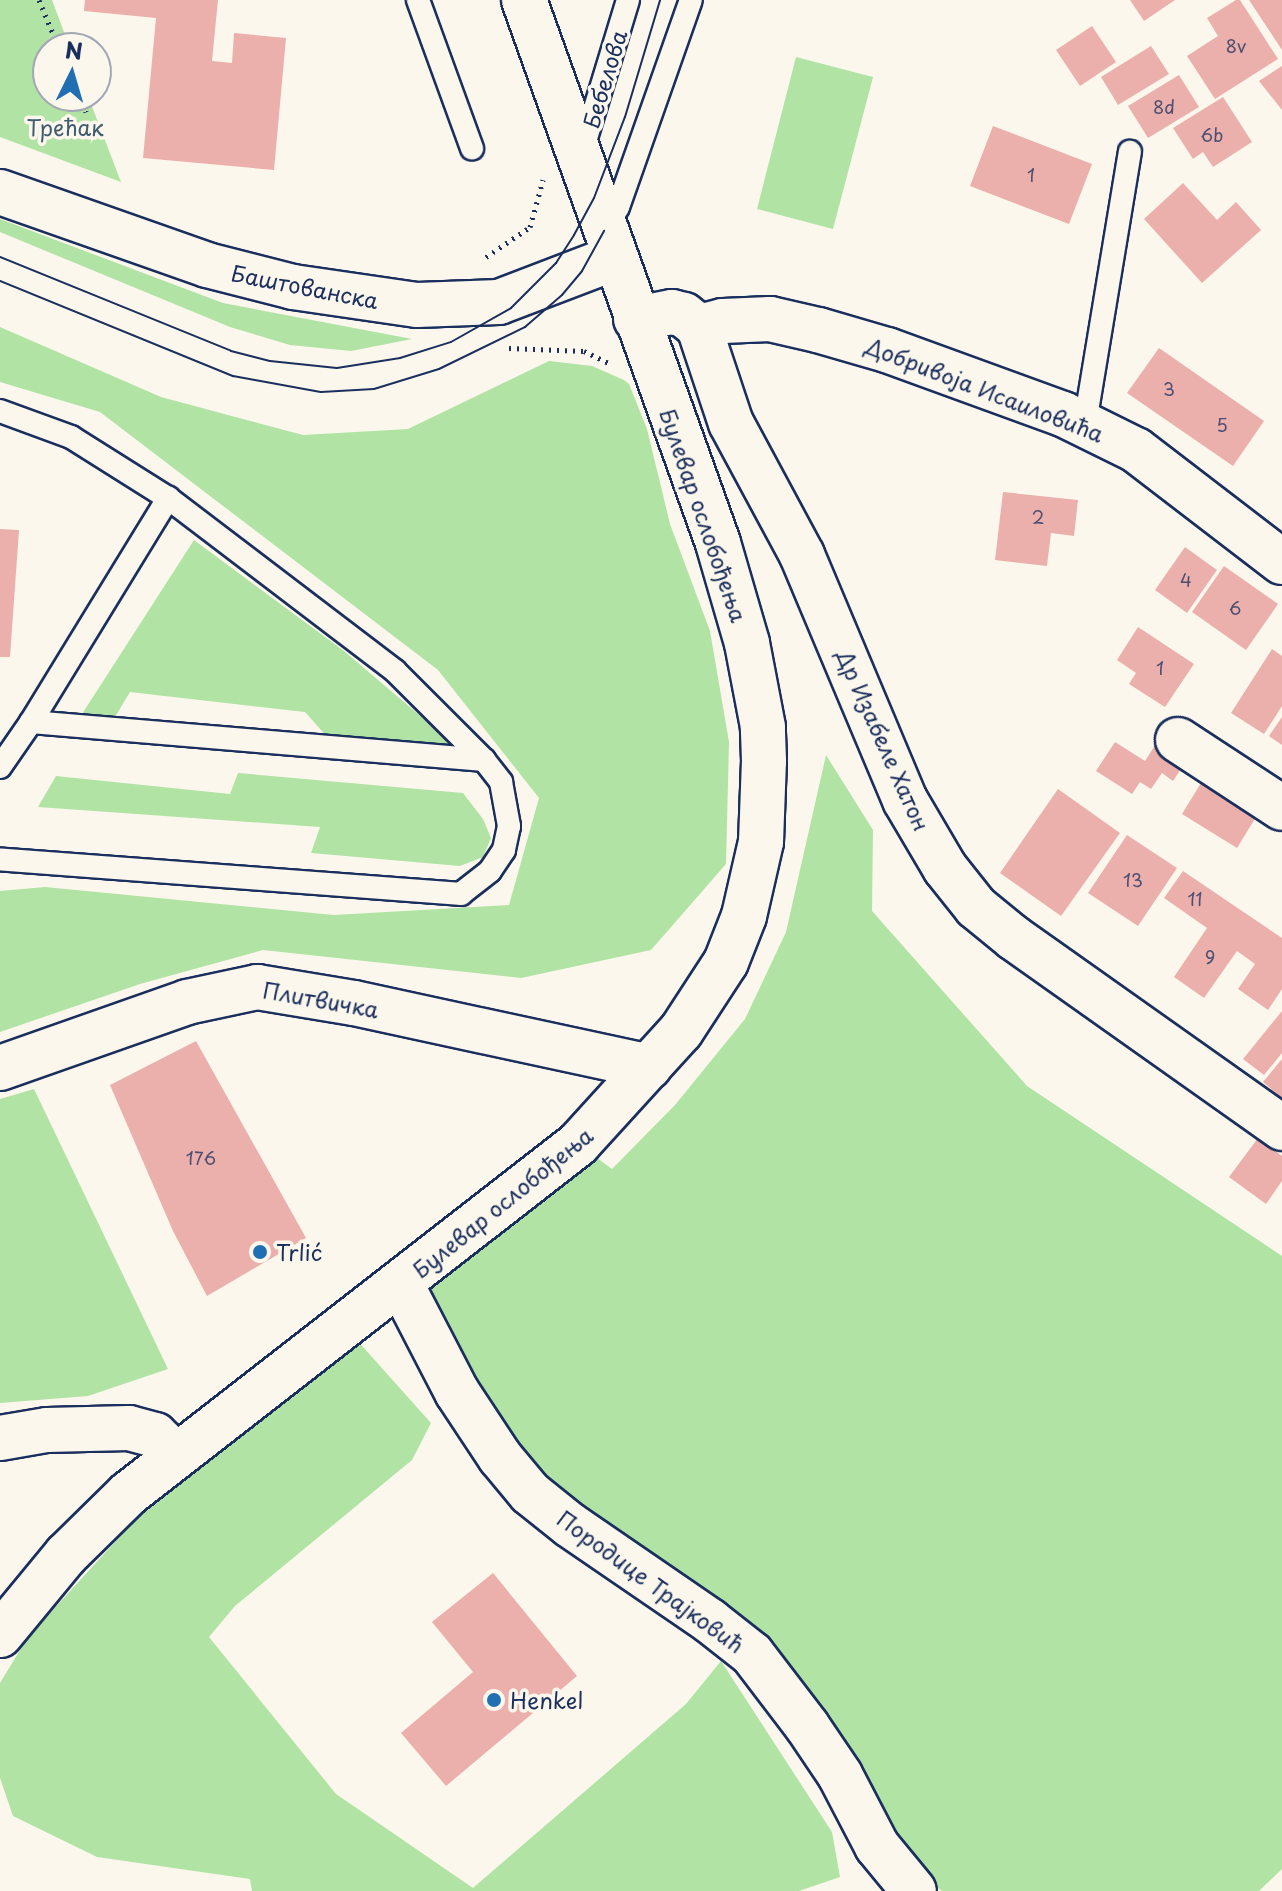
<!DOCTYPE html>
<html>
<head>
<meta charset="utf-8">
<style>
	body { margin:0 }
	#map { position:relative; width:1282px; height:1891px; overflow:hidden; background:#fbf7ec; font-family:"Playpen Sans",sans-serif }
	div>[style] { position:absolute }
	.green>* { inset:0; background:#b0e3a4 }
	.building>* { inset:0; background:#ebb0ac }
	.path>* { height:5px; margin-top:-2.5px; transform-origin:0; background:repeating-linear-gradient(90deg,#1b2f5e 0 2px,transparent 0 8px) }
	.roads { filter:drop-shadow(2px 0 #1b2f5e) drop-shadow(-2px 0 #1b2f5e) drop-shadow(0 2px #1b2f5e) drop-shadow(0 -2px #1b2f5e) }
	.lane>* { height:22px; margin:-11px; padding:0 11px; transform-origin:11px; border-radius:11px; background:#fbf7ec }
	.street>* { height:44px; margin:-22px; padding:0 22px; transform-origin:22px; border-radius:22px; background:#fbf7ec }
	.secondary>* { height:44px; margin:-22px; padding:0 22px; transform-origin:22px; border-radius:22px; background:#fbf7ec }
	.tram>* { height:2px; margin:-1px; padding:0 1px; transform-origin:1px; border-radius:1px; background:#1b2f5e }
	.dots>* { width:22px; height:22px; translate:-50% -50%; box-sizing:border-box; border:4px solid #fbf7ec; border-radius:50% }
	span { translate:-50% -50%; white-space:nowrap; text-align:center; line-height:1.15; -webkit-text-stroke:7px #fbf7ec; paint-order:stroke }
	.number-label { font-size:18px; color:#4f4f72 }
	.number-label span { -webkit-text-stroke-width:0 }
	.street-label { font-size:22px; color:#1b2f5e }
	.park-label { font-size:22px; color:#405c70 }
	.poi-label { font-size:22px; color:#1b2f5e }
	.left { translate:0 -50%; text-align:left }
	.north { position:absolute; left:32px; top:32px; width:80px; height:80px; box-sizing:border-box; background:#fbf7ec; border:2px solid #a1a7b3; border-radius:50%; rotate:5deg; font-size:22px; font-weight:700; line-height:32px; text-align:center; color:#1b2f5e }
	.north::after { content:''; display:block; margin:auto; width:28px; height:36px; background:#1f6fb2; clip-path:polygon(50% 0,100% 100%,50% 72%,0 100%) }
</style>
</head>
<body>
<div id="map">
	<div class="green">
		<i style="clip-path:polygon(0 0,52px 0,70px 48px,48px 48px,48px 96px,88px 96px,121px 182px,0 137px)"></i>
		<i style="clip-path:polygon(796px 57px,873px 77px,833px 229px,757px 209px)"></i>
		<i style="clip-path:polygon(0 219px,223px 303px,412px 339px,351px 351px,290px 345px,230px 327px,0 232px)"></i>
		<i style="clip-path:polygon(0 327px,161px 397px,303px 435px,408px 429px,549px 361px,592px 366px,624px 380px,629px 384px,647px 429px,670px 524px,710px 631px,729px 742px,726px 864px,651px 950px,521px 978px,263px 950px,140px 984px,0 1032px,0 891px,45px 887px,334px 915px,509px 905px,539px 798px,438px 670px,100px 412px,0 382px)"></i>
		<i style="clip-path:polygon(194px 540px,344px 651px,458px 748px,330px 740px,305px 712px,130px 692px,115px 717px,82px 714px)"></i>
		<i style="clip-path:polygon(826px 755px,873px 830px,872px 911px,1027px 1086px,1282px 1256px,1282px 1869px,1259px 1891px,942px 1891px,877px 1846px,807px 1726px,570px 1525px,401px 1284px,578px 1144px,612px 1169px,675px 1105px,745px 1019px,786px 932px)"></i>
		<i style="clip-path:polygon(238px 773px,463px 793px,483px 819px,491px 838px,483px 857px,460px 866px,311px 853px,320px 827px,38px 807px,56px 776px,230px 794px)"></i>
		<i style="clip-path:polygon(34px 1089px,168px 1369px,88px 1396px,0 1403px,0 1099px)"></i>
		<i style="clip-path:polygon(355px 1338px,431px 1423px,412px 1460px,235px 1606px,209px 1637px,336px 1794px,473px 1888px,686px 1704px,721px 1661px,832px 1832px,840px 1877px,799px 1891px,252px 1891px,250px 1879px,97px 1857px,13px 1816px,0 1778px,0 1683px,28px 1637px,181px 1470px)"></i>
	</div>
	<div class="building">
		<i style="clip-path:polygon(85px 0,218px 0,212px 61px,232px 63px,234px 33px,286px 38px,274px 170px,143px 158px,156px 18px,84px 11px)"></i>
		<i style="clip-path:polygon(1130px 0,1175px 0,1144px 21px)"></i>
		<i style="clip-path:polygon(1236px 0,1240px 0,1278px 59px,1215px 99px,1187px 56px,1218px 36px,1207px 18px)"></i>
		<i style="clip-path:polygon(1249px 0,1282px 0,1282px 50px)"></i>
		<i style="clip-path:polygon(1092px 26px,1116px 62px,1080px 86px,1056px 50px)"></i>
		<i style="clip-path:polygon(1151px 46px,1169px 74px,1118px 105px,1101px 77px)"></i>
		<i style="clip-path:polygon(1282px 66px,1282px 110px,1259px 81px)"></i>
		<i style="clip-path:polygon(1179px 75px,1199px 107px,1148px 138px,1128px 106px)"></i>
		<i style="clip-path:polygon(1223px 97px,1252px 142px,1213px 167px,1203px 152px,1193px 159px,1173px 128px)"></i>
		<i style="clip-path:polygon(993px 126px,1092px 164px,1069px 224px,970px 186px)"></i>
		<i style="clip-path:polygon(1183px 183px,1217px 220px,1236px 202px,1261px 230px,1202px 283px,1144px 219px)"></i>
		<i style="clip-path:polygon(1159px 348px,1264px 421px,1233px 466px,1127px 393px)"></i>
		<i style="clip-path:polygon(1003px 492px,1078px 500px,1074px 536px,1051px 533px,1047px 566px,995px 560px)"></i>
		<i style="clip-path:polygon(0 529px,19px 530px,10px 657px,0 657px)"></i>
		<i style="clip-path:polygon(1185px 547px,1217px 570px,1187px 613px,1155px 590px)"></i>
		<i style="clip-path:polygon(1224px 566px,1278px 604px,1246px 650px,1192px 612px)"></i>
		<i style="clip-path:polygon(1138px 627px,1194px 664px,1165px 707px,1129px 684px,1136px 673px,1117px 660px)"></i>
		<i style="clip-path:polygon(1272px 649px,1282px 656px,1282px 706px,1264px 734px,1231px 713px)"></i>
		<i style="clip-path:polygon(1282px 717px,1282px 745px,1269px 736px)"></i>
		<i style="clip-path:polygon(1159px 739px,1188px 758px,1173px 781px,1162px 773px,1151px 789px,1140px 782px,1132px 794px,1096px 771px,1115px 742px,1145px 761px)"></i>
		<i style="clip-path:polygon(1212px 765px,1267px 799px,1237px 848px,1182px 814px)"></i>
		<i style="clip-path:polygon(1058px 789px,1120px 833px,1061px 916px,1000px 873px)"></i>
		<i style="clip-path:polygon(1127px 835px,1177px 868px,1138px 926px,1088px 893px)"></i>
		<i style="clip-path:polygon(1183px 871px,1282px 938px,1282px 989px,1268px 1010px,1238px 989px,1255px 964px,1237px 951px,1204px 998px,1174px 977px,1207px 928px,1164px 898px)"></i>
		<i style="clip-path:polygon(1282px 1011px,1282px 1053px,1264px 1075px,1243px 1059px)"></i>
		<i style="clip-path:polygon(196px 1041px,306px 1238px,207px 1296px,173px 1231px,110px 1085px)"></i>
		<i style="clip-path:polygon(1282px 1059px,1282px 1098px,1263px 1082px)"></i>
		<i style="clip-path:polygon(1258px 1138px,1282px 1156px,1282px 1181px,1266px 1204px,1229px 1177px)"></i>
		<i style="clip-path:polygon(493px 1573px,577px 1676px,446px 1786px,401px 1733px,473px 1672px,432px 1622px)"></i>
	</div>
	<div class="path">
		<i style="left:39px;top:0;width:52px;rotate:67.4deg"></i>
		<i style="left:80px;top:96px;width:17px;rotate:69deg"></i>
		<i style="left:486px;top:257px;width:53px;rotate:-34.3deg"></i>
		<i style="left:530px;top:227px;width:49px;rotate:-74.5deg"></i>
		<i style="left:509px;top:348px;width:75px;rotate:2.3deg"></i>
		<i style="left:584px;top:351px;width:28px;rotate:26deg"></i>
	</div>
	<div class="roads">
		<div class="lane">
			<i style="left:418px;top:0;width:158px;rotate:70deg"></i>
			<i style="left:583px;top:148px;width:155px;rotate:-73.1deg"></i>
			<i style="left:607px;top:226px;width:22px;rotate:-60deg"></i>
			<i style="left:618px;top:207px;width:219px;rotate:-70.6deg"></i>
			<i style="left:0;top:411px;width:76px;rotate:20.1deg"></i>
			<i style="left:71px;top:437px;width:115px;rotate:32.2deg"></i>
			<i style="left:168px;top:498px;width:285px;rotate:37.3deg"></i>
			<i style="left:395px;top:671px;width:126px;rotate:45deg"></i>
			<i style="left:484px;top:760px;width:28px;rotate:52deg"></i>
			<i style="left:501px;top:782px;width:45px;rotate:79.7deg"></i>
			<i style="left:509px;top:826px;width:25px;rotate:102deg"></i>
			<i style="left:504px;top:850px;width:25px;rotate:124deg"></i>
			<i style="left:490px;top:871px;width:37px;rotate:142deg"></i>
			<i style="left:461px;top:894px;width:462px;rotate:-175.7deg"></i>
			<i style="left:1085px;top:423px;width:275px;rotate:-80.6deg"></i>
			<i style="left:31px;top:722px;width:455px;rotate:4.8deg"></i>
			<i style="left:0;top:767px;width:55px;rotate:-55.4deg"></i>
			<i style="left:31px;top:722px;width:263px;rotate:-58.5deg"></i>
		</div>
		<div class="street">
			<i style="left:636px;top:319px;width:37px;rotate:-11deg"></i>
			<i style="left:672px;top:312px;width:12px;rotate:14deg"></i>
			<i style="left:684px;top:315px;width:19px;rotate:39deg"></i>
			<i style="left:699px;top:327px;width:101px;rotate:71.6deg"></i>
			<i style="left:731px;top:423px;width:150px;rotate:61.7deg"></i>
			<i style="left:802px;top:555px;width:266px;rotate:67.2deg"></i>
			<i style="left:905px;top:800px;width:79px;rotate:59.5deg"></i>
			<i style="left:945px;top:868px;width:50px;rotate:51.5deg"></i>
			<i style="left:976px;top:907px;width:49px;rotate:39.2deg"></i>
			<i style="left:1014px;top:938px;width:329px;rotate:35.3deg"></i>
			<i style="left:699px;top:327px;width:25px;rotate:-14deg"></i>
			<i style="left:723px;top:321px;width:47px;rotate:-2.4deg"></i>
			<i style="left:770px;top:319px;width:49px;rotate:12.9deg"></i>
			<i style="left:818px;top:330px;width:72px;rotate:16.2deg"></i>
			<i style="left:887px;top:350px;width:187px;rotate:20deg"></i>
			<i style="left:1063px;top:414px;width:81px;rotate:26.3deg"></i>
			<i style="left:1136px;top:450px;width:184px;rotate:37.5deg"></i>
			<i style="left:1178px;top:740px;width:124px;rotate:33.2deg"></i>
			<i style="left:0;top:1068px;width:198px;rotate:-19.4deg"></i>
			<i style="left:187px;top:1002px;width:72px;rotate:-12.1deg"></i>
			<i style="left:257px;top:987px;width:98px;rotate:9.4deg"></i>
			<i style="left:354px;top:1003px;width:302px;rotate:12.2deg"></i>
			<i style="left:401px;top:1284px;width:122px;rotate:62.6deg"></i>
			<i style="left:457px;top:1392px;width:78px;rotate:56.5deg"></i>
			<i style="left:500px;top:1457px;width:47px;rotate:50.2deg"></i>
			<i style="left:530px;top:1493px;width:51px;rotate:38.7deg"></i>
			<i style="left:570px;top:1525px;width:170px;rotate:34.4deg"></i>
			<i style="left:710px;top:1621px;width:53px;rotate:38.2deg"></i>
			<i style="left:752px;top:1654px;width:91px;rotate:52.6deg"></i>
			<i style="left:807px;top:1726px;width:59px;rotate:56deg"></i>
			<i style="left:840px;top:1775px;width:80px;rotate:62.5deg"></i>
			<i style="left:877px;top:1846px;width:58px;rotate:50.6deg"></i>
			<i style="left:0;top:1438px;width:48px;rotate:-9.7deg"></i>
			<i style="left:47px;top:1430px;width:82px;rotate:-1.4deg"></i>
			<i style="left:129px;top:1428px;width:27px;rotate:15deg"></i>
			<i style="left:155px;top:1435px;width:30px;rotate:44deg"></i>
		</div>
		<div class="secondary">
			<i style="left:0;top:192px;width:219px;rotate:19.4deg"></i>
			<i style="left:207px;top:265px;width:89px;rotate:14.3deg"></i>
			<i style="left:293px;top:287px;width:125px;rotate:8.3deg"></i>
			<i style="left:417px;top:305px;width:82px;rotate:-2.1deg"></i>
			<i style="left:499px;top:302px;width:123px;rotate:-20.9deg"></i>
			<i style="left:0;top:1635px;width:104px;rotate:-50.5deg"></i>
			<i style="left:66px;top:1555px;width:87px;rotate:-44.5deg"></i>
			<i style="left:128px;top:1494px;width:570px;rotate:-37.87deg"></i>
			<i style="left:578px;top:1144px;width:153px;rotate:-47.7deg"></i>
			<i style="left:681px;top:1031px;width:82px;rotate:-56.9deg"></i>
			<i style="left:726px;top:962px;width:49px;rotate:-68.6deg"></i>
			<i style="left:744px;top:916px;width:76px;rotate:-77.1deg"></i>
			<i style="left:761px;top:842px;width:81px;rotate:-87.9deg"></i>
			<i style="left:764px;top:761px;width:34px;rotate:-92deg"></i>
			<i style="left:763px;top:727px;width:86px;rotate:-100.8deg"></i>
			<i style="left:747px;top:643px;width:104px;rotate:-106.2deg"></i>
			<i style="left:718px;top:543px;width:577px;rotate:-109.66deg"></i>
		</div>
	</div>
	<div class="tram">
		<i style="left:0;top:257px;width:249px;rotate:22.1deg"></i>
		<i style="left:231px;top:351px;width:40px;rotate:14.4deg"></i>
		<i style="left:270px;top:361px;width:67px;rotate:6deg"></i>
		<i style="left:337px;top:368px;width:64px;rotate:-9deg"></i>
		<i style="left:400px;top:358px;width:53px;rotate:-17.4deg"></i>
		<i style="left:451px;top:342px;width:69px;rotate:-29.5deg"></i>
		<i style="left:511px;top:308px;width:64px;rotate:-45deg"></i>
		<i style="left:556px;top:263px;width:33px;rotate:-57deg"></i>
		<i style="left:574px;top:235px;width:42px;rotate:-61.6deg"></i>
		<i style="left:594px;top:198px;width:87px;rotate:-69.1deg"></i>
		<i style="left:625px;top:117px;width:122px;rotate:-73.3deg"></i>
		<i style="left:0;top:281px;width:252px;rotate:22.2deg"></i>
		<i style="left:233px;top:376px;width:89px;rotate:10.3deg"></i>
		<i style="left:321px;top:392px;width:53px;rotate:-3.2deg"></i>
		<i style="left:374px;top:389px;width:68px;rotate:-17.1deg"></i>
		<i style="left:439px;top:369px;width:96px;rotate:-26deg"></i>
		<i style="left:525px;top:327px;width:49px;rotate:-40.9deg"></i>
		<i style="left:562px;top:295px;width:31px;rotate:-50deg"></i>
		<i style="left:582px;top:271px;width:46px;rotate:-61.2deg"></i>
	</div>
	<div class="dots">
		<i style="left:260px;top:1252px;background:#1f6fb2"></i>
		<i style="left:494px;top:1700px;background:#1f6fb2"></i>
	</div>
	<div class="number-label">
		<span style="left:1236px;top:46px">8v</span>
		<span style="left:1164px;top:107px">8d</span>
		<span style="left:1212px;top:135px">6b</span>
		<span style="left:1031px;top:175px">1</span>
		<span style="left:1169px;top:389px">3</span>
		<span style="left:1222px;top:425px">5</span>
		<span style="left:1038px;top:517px">2</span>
		<span style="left:1186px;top:580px">4</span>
		<span style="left:1235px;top:608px">6</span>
		<span style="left:1160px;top:668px">1</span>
		<span style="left:1133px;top:880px">13</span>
		<span style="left:1195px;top:899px">11</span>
		<span style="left:1210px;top:957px">9</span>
		<span style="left:201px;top:1158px">176</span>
	</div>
	<div class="street-label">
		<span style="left:604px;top:79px;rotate:-73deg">Бебелова</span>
		<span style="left:305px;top:286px;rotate:11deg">Баштованска</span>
		<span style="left:985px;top:389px;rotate:21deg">Добривоја Исаиловића</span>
		<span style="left:704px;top:515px;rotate:71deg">Булевар ослобођења</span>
		<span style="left:884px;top:740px;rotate:66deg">Др Изабеле Хатон</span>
		<span style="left:321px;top:999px;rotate:10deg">Плитвичка</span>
		<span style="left:502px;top:1202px;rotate:-39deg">Булевар ослобођења</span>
		<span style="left:651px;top:1581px;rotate:36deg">Породице Трајковић</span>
	</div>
	<div class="park-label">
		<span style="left:65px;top:127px">Трећак</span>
	</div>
	<div class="poi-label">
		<span class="left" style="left:276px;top:1252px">Trlić</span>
		<span class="left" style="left:510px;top:1700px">Henkel</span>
	</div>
	<div class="north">N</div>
</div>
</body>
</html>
